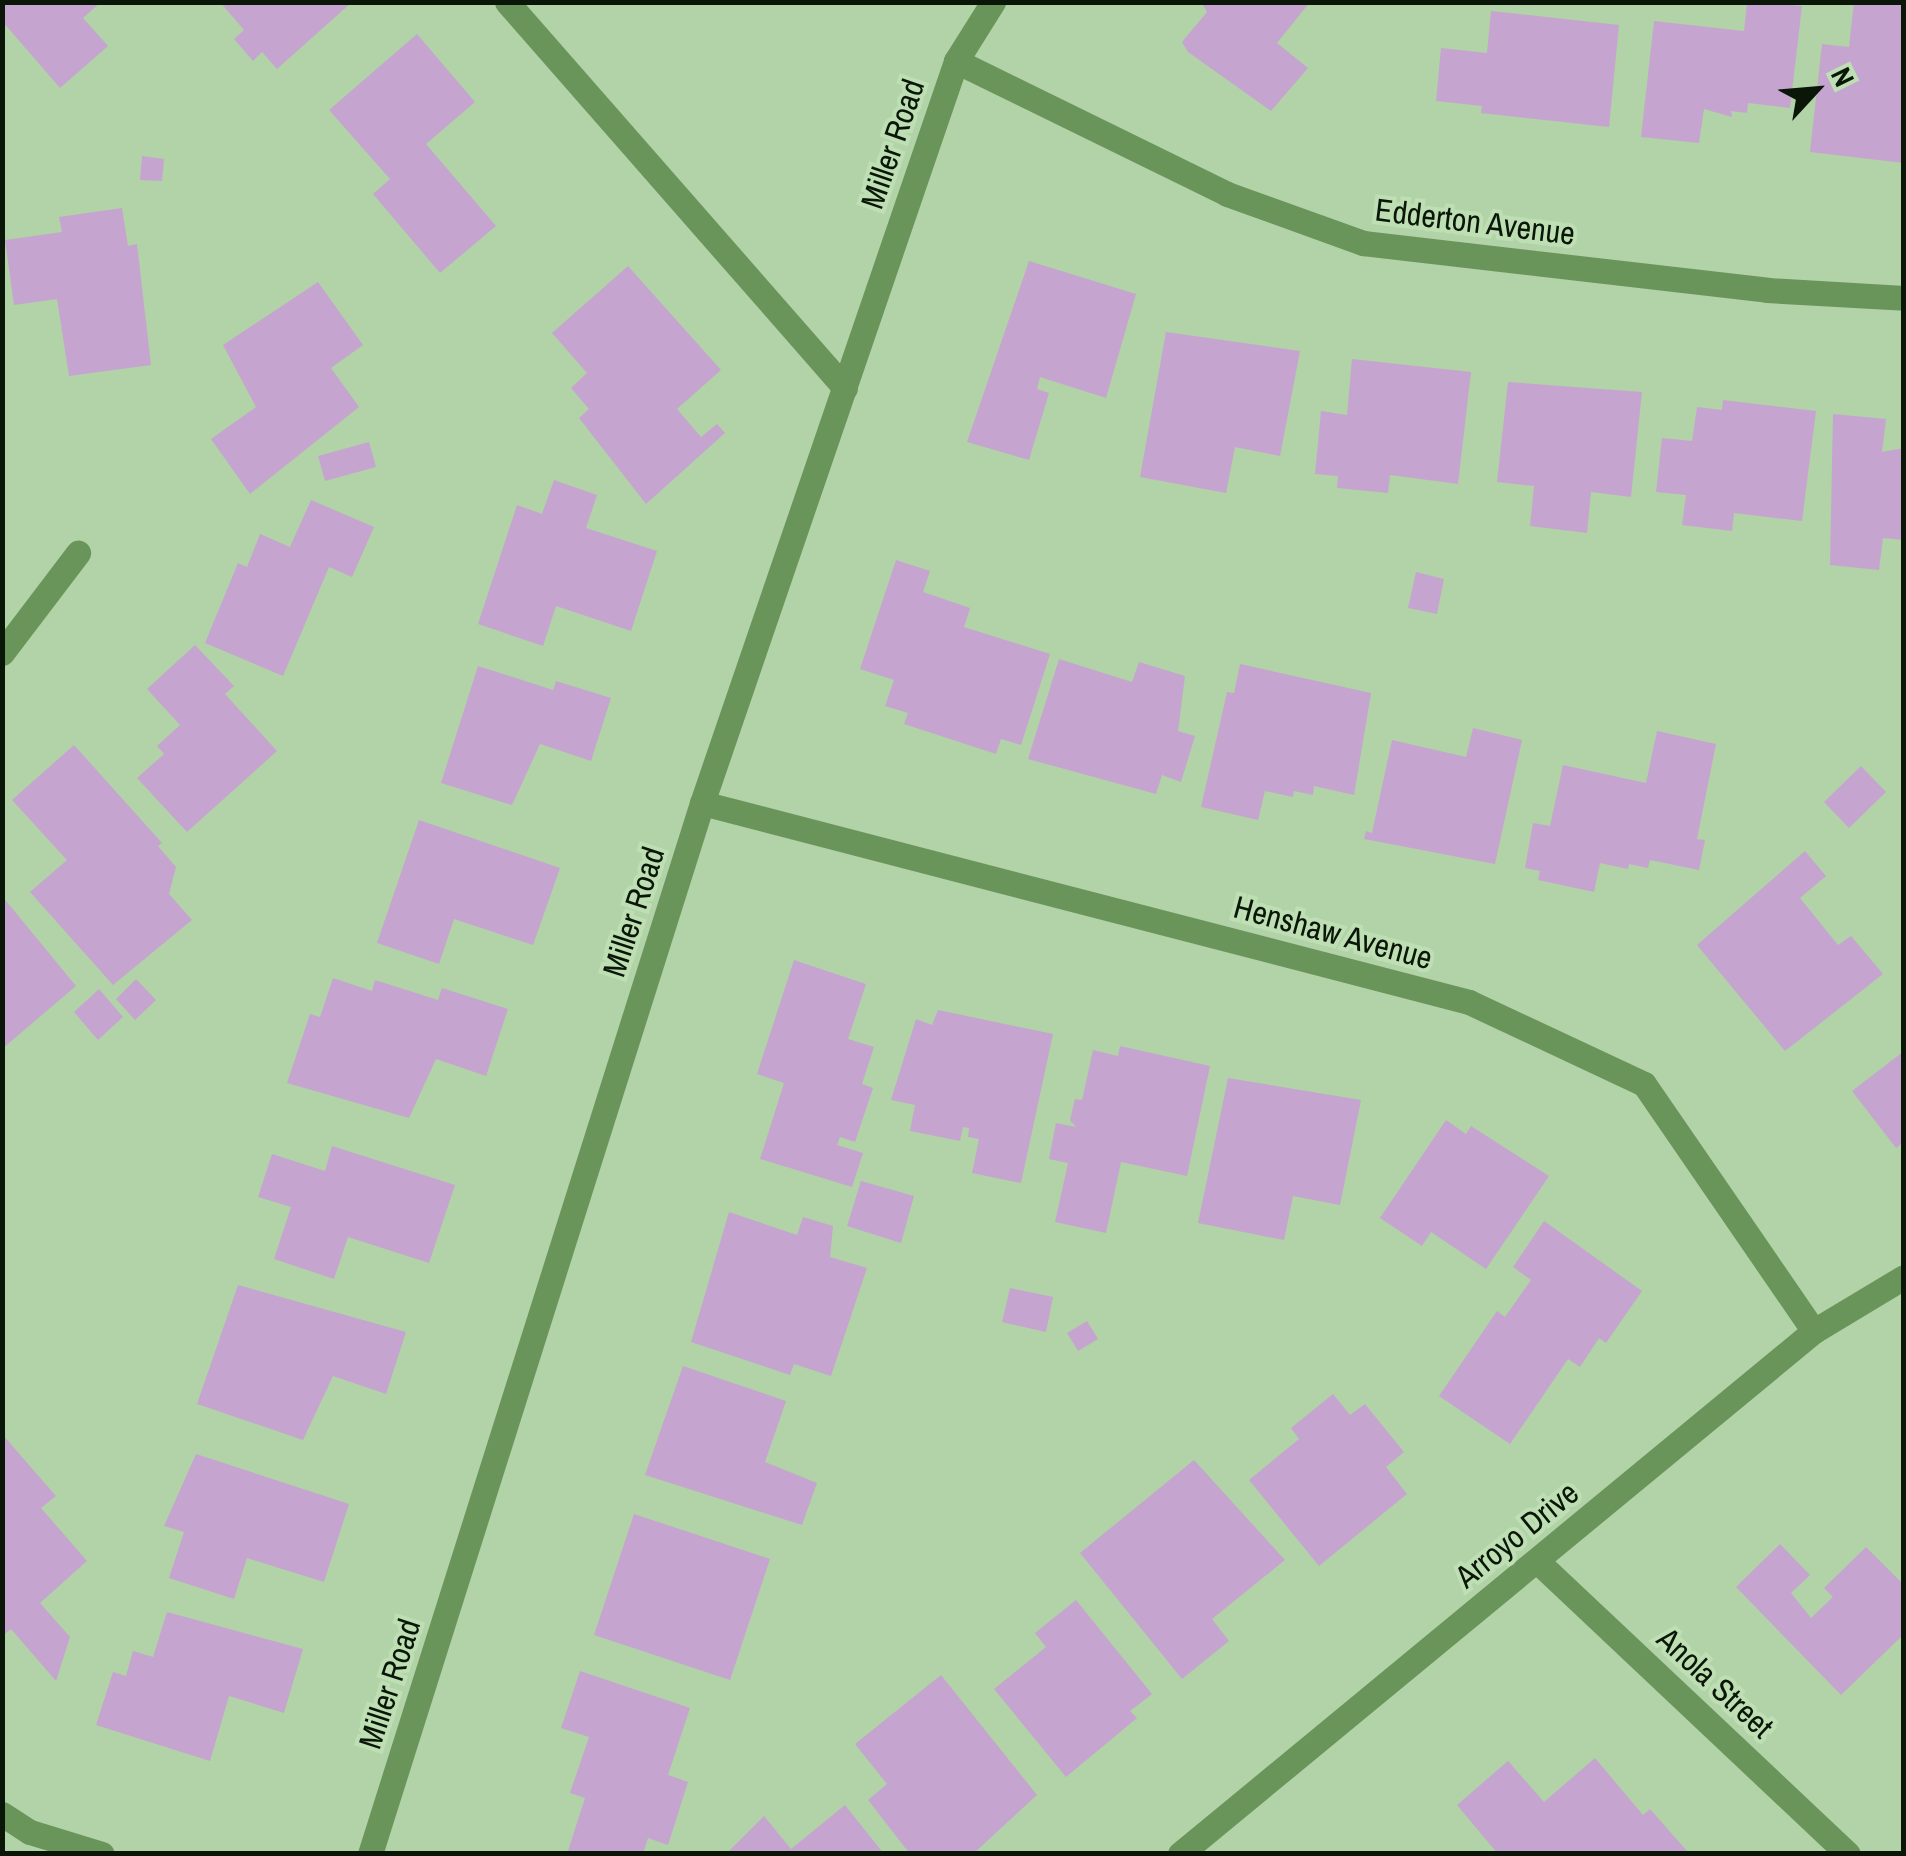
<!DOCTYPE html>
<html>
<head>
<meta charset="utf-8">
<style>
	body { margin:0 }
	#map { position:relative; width:1906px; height:1856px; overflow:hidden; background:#b2d2a7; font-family:"Archivo Narrow",sans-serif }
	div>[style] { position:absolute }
	.building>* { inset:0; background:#c5a5cf }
	.service>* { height:25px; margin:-12.5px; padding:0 12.5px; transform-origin:12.5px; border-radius:12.5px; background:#69955a }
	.minor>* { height:25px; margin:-12.5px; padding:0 12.5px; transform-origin:12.5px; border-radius:12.5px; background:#69955a }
	.tertiary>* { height:25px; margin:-12.5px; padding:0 12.5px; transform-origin:12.5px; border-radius:12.5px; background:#69955a }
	span { translate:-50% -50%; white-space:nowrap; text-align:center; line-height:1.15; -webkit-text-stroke:8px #bedfb4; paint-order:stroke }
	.street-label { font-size:32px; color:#0a1607 }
	.frame { position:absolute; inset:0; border:5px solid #0a1607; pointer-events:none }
	.north { position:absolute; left:1766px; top:40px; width:100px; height:100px; -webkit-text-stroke:8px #bedfb4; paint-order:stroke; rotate:64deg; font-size:28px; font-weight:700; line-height:40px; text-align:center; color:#0a1607 }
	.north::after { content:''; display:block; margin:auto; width:35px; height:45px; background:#0a1607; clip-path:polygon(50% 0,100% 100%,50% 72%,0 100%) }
</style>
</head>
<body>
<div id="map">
	<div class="building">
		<i style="clip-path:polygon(2px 2px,101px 2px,83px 18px,108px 46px,60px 88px,2px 21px)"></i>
		<i style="clip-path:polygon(220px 2px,352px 2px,277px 69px,262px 52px,253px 61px,234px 39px,244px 30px)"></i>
		<i style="clip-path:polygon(1201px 2px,1310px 2px,1277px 43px,1308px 68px,1271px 111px,1188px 52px,1182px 42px,1207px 12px)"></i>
		<i style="clip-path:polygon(1747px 2px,1802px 6px,1790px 108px,1748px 103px,1747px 113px,1731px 111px,1732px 117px,1704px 109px,1699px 143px,1641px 137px,1654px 21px,1744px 31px)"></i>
		<i style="clip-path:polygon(1854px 2px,1904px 4px,1904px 163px,1810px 152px,1822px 44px,1849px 47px)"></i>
		<i style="clip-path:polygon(1491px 11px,1619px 25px,1609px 127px,1481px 113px,1482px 106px,1436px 101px,1441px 48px,1487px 53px)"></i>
		<i style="clip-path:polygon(417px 34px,475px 102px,426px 144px,496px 226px,440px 273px,373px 194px,390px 179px,329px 110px)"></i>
		<i style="clip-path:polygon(142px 156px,164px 159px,162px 181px,140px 180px)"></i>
		<i style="clip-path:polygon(122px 208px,128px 246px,137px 244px,151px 365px,69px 376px,57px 299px,14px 305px,5px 240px,62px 232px,59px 217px)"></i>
		<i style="clip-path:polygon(1029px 261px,1136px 294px,1106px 398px,1040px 377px,1037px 389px,1049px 393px,1029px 460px,967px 442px)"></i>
		<i style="clip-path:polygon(628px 266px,721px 370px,677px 409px,701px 437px,717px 424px,725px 433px,646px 504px,579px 418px,589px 409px,571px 388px,587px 373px,552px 333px)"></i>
		<i style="clip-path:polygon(318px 282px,363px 345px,331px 368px,359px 407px,250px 494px,211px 439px,256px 407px,223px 345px)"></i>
		<i style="clip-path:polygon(1166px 332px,1300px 351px,1280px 456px,1235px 447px,1226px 493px,1140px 477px)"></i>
		<i style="clip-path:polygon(1352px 359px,1471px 372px,1458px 484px,1390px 475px,1388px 493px,1337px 488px,1338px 476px,1315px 474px,1321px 411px,1347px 415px)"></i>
		<i style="clip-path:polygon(1508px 382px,1642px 392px,1631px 497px,1591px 492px,1587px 533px,1530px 526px,1534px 486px,1497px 482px)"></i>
		<i style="clip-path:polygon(1723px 400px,1816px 411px,1802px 521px,1734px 513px,1732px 531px,1682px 525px,1686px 495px,1656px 492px,1662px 438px,1692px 441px,1697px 407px,1722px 410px)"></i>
		<i style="clip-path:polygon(1833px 414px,1886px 419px,1882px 452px,1904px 448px,1904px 540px,1883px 538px,1879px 570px,1830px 565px)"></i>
		<i style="clip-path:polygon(369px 442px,376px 467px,325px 481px,318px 456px)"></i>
		<i style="clip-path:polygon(554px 480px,597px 495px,586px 528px,657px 551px,631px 631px,556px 606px,543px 646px,478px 624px,517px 505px,542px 514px)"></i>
		<i style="clip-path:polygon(311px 500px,374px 527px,352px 577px,329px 567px,283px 676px,205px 643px,238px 563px,247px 567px,260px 534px,290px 547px)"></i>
		<i style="clip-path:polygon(896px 560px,930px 571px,923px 592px,970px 608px,964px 627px,1050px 654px,1021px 745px,1001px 739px,996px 754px,904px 724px,908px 713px,885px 706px,894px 680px,860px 669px)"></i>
		<i style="clip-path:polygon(1416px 572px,1444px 579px,1437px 614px,1408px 608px)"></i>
		<i style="clip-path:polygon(195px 645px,234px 686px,225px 694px,277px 751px,187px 832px,137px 778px,164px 754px,157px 746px,180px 725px,147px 689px)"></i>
		<i style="clip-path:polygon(1059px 659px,1132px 682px,1139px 662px,1185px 676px,1178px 731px,1195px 736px,1181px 782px,1162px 775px,1156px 794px,1028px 759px)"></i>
		<i style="clip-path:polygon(1240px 664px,1371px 693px,1354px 795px,1314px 786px,1313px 795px,1294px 791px,1293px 797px,1265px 791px,1258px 820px,1201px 807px,1227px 692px,1234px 693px)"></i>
		<i style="clip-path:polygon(478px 666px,553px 690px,556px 681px,611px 698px,591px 761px,540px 744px,512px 805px,441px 783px)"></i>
		<i style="clip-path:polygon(1473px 728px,1522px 740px,1495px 864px,1364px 839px,1366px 831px,1372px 833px,1392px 740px,1466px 757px)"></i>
		<i style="clip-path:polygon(1657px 731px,1716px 744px,1697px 839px,1705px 840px,1699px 870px,1650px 860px,1648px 868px,1629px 864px,1628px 869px,1600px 863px,1594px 892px,1538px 880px,1540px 871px,1525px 868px,1533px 823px,1550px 826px,1563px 765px,1646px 783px)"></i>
		<i style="clip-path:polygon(74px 745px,162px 843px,158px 846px,176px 867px,169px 894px,192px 920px,113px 985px,30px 892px,67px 860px,12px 800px)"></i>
		<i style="clip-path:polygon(1861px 766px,1886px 792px,1849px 828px,1824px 802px)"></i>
		<i style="clip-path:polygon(419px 820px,560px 868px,533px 945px,454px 919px,439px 964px,377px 943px)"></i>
		<i style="clip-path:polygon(1805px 851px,1826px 876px,1800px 898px,1838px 945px,1851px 936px,1883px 974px,1785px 1051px,1697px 945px)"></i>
		<i style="clip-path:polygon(2px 896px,76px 986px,2px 1049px)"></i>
		<i style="clip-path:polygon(794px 960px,866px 984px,848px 1039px,874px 1047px,862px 1084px,873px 1088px,855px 1142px,840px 1137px,837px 1145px,863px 1153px,852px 1187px,760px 1159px,784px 1083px,757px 1074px)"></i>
		<i style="clip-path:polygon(333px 978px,372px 991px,375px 980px,438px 1000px,442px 988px,508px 1009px,486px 1076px,436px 1059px,409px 1118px,287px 1083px,310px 1014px,320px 1017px)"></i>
		<i style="clip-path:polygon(136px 979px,156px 1000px,135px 1020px,116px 999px)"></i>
		<i style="clip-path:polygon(99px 989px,123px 1017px,98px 1040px,74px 1012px)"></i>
		<i style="clip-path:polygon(938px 1010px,1053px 1034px,1021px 1183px,972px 1173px,979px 1139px,968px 1137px,969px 1128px,963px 1127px,960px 1141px,910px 1131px,915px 1105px,891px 1100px,916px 1019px,932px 1025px)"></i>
		<i style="clip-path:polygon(1120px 1046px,1210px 1066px,1187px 1176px,1121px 1162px,1106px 1233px,1055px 1222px,1068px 1163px,1049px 1159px,1056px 1123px,1076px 1127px,1070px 1120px,1075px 1099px,1082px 1100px,1093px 1050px,1118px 1056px)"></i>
		<i style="clip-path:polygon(1904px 1051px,1904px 1142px,1896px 1148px,1852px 1091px)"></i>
		<i style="clip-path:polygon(1228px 1078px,1361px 1100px,1340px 1205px,1293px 1196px,1284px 1240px,1198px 1223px)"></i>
		<i style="clip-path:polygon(1446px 1120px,1466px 1134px,1471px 1126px,1549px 1176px,1486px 1269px,1431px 1232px,1422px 1246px,1380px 1218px)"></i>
		<i style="clip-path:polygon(332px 1146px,455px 1185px,429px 1263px,348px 1237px,334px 1279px,274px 1259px,291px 1207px,258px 1197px,272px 1154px,325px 1171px)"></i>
		<i style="clip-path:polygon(861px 1181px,914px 1196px,901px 1243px,847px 1226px)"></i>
		<i style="clip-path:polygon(729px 1212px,797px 1235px,803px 1217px,833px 1226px,830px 1257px,867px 1268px,831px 1376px,794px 1364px,790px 1375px,691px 1342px)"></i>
		<i style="clip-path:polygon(1544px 1221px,1642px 1291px,1606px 1343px,1599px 1338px,1580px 1367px,1568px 1359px,1510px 1444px,1439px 1396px,1497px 1311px,1505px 1317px,1531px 1280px,1513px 1267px)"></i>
		<i style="clip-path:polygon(238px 1285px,406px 1332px,386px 1394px,333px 1376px,303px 1440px,197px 1404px)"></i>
		<i style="clip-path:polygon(1010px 1288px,1053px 1297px,1046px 1332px,1002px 1322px)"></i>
		<i style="clip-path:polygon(1087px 1321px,1098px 1339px,1078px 1351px,1067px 1333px)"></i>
		<i style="clip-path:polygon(683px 1366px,786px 1401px,765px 1462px,817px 1483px,802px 1525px,645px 1475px)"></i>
		<i style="clip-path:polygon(1333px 1394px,1350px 1415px,1365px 1404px,1404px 1452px,1386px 1467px,1407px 1494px,1319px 1566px,1249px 1480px,1299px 1439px,1291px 1428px)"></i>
		<i style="clip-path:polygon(2px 1434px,56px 1496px,41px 1508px,87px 1561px,40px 1603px,70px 1637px,56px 1681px,11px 1629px,2px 1636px)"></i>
		<i style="clip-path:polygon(196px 1454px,349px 1504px,324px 1582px,247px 1558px,234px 1599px,169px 1578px,184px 1532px,164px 1526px)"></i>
		<i style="clip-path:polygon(1194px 1460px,1285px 1560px,1212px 1619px,1229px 1641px,1182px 1679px,1080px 1553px)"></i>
		<i style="clip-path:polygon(634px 1514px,770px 1559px,730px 1680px,594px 1635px)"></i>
		<i style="clip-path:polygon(1780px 1544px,1810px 1575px,1791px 1593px,1811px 1618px,1833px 1597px,1824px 1588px,1866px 1547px,1904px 1585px,1904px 1634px,1841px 1695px,1736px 1587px)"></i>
		<i style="clip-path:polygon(1076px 1600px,1152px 1694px,1130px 1711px,1137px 1718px,1066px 1777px,994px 1689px,1046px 1647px,1035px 1633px)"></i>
		<i style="clip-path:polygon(167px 1612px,303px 1649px,284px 1713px,229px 1696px,210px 1761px,96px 1725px,113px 1672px,126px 1676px,133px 1651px,153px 1657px)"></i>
		<i style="clip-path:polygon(580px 1671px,690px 1708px,668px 1775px,688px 1782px,668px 1845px,648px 1838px,643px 1854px,567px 1854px,585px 1798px,570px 1793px,589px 1737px,561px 1728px)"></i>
		<i style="clip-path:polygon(941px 1675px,1037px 1795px,973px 1854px,910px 1854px,868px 1800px,887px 1784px,855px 1744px)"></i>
		<i style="clip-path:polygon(1595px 1758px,1643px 1815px,1650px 1809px,1687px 1851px,1498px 1854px,1457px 1805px,1508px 1761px,1544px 1802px)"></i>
		<i style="clip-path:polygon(845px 1805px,884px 1854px,726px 1854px,764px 1816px,791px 1849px)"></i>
	</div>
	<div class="service">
		<i style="left:507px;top:2px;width:513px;rotate:48.79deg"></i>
	</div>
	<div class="minor">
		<i style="left:956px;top:61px;width:302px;rotate:26.1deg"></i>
		<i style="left:1227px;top:194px;width:145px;rotate:19.8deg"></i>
		<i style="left:1363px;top:243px;width:407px;rotate:6.6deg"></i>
		<i style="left:1767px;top:290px;width:137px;rotate:3.3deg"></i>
		<i style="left:2px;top:653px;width:126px;rotate:-52.8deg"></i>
		<i style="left:702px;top:803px;width:792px;rotate:14.54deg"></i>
		<i style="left:1469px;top:1002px;width:193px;rotate:25.1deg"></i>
		<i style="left:1644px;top:1084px;width:300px;rotate:55.5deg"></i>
		<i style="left:1537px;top:1561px;width:427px;rotate:43.3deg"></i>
		<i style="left:2px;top:1814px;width:33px;rotate:33deg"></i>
		<i style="left:30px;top:1832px;width:75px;rotate:17deg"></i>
		<i style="left:370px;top:1854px;width:1102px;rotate:-72.47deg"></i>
		<i style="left:702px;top:803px;width:784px;rotate:-71.1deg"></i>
		<i style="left:956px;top:61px;width:70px;rotate:-57.9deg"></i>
	</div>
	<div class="tertiary">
		<i style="left:1180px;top:1854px;width:822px;rotate:-39.52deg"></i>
		<i style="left:1814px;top:1331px;width:105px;rotate:-31deg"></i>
	</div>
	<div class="street-label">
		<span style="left:893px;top:144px;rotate:-71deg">Miller Road</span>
		<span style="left:1475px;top:222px;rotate:7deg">Edderton Avenue</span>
		<span style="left:634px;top:912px;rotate:-72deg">Miller Road</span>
		<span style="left:1333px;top:933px;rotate:15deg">Henshaw Avenue</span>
		<span style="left:1517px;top:1535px;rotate:-39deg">Arroyo Drive</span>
		<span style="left:1715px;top:1683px;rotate:43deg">Anola Street</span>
		<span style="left:390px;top:1684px;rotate:-72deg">Miller Road</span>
	</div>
	<div class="frame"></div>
	<div class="north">N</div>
</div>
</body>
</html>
